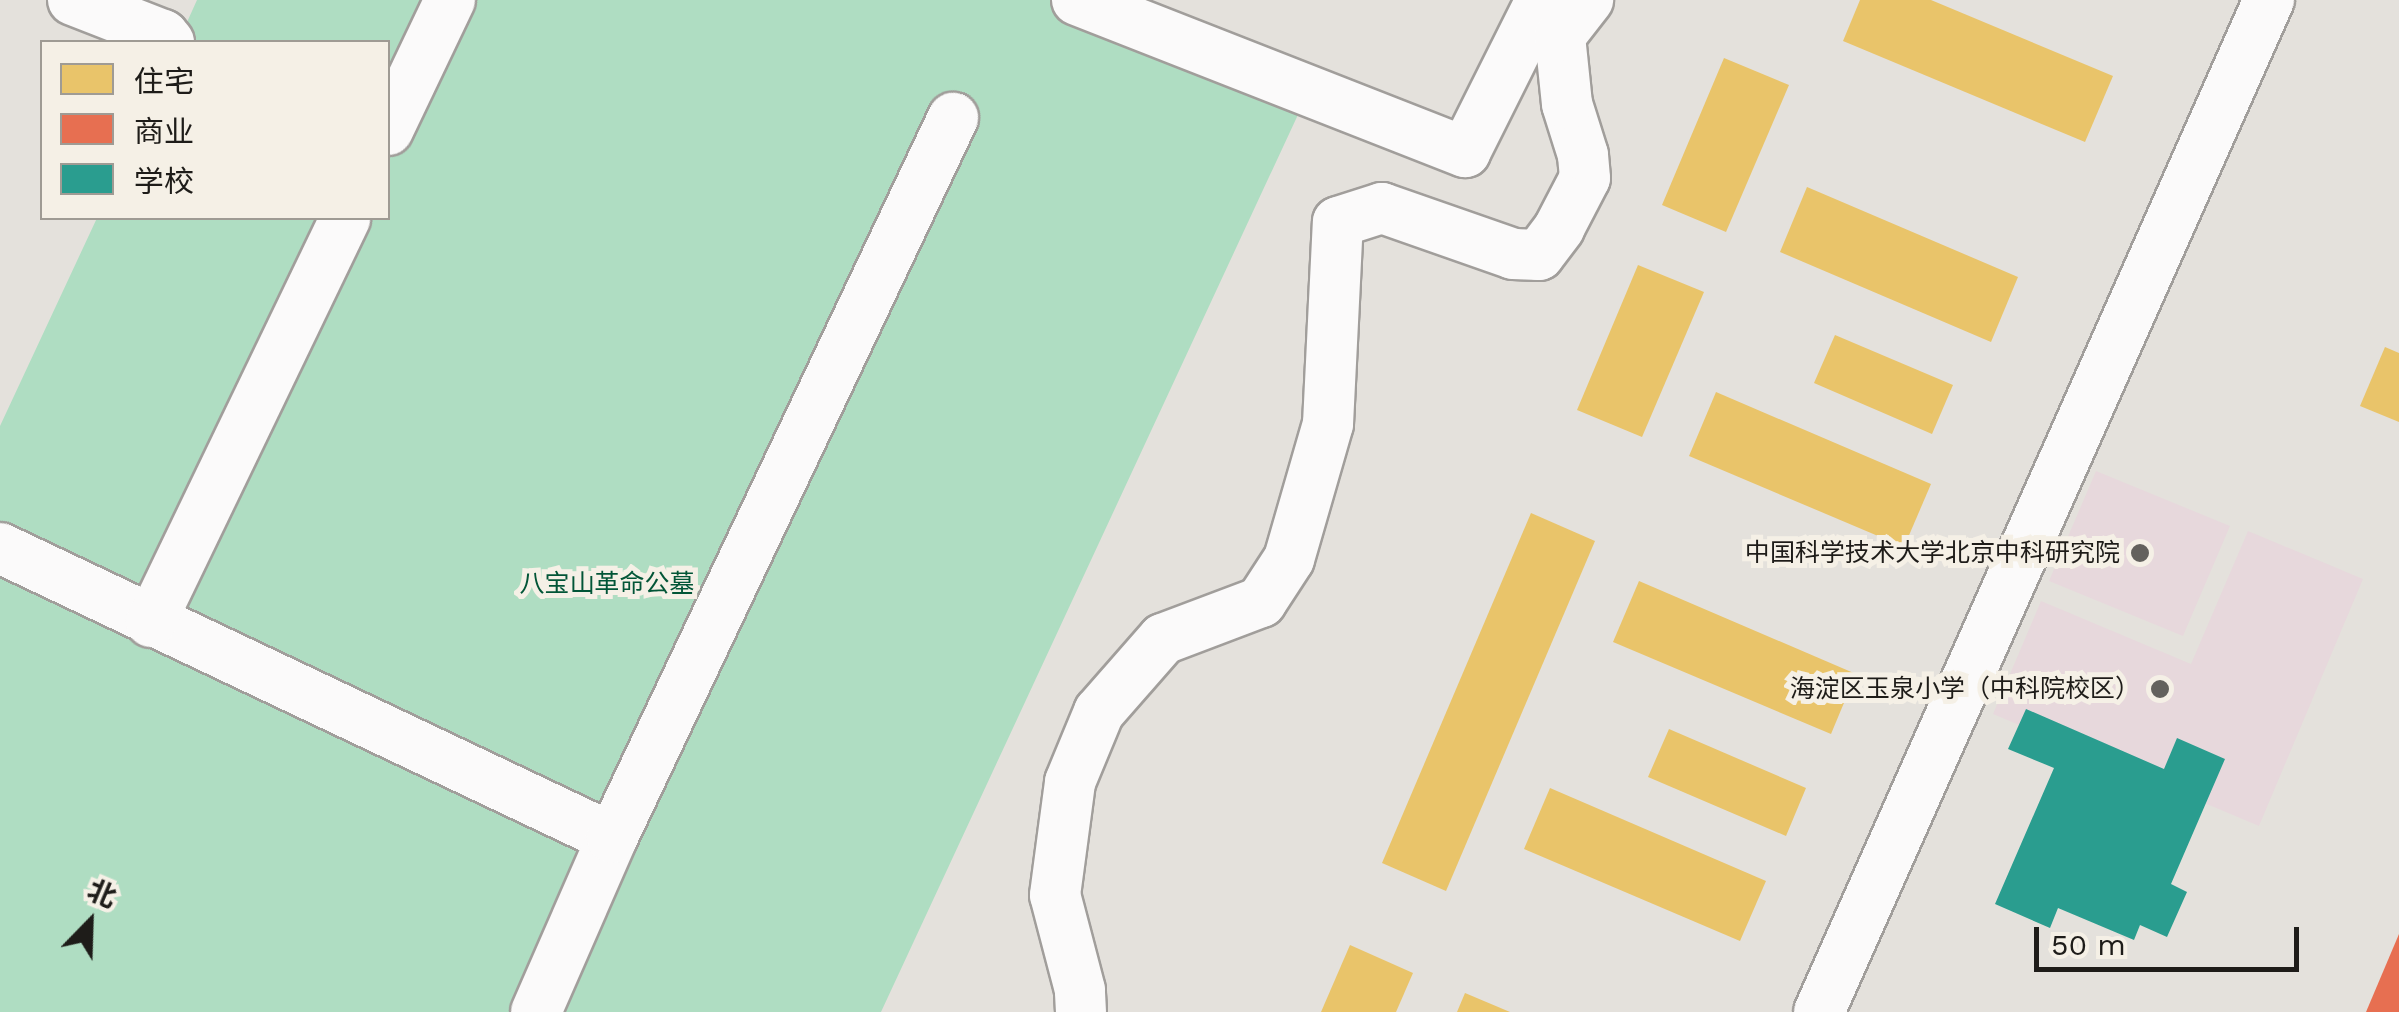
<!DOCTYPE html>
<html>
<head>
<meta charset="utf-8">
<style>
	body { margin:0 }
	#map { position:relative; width:2399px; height:1012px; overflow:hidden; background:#e4e1dc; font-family:"Work Sans","Noto Sans SC",sans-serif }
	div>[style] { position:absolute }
	.education>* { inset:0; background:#e7d8dc }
	.green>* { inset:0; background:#afddc2 }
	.homes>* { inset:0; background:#e9c46a }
	.shops>* { inset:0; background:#e76f51 }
	.schools>* { inset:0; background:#2a9d8f }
	.roads { filter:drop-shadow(2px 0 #a19e9b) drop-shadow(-2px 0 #a19e9b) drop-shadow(0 2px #a19e9b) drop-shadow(0 -2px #a19e9b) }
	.minor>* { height:50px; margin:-25px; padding:0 25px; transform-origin:25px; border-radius:25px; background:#fbfafa }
	.dots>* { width:28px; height:28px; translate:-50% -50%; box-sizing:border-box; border:5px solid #f5f0e6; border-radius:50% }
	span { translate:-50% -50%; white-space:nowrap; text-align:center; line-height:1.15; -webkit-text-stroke:10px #f5f0e6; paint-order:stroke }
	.poi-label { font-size:25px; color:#1e1c19 }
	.right { translate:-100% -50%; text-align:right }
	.park-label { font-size:25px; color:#025537 }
	.legend { position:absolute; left:40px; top:40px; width:350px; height:180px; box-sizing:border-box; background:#f5f0e6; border:2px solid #9f9b94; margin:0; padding:12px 18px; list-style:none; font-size:30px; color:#1e1c19 }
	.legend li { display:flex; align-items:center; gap:20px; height:50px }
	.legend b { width:50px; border:2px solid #9f9b94 }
	.north { position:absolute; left:40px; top:872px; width:100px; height:100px; -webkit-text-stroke:8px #f5f0e6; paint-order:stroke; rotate:23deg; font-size:28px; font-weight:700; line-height:40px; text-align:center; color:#1e1c19 }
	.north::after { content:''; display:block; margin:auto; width:35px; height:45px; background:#1e1c19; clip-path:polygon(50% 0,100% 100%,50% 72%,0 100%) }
	.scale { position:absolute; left:2034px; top:927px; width:265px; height:45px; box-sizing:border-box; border:5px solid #1e1c19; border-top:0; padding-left:12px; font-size:30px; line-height:35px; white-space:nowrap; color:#1e1c19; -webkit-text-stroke:8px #f5f0e6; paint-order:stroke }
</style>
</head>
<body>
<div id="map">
	<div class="education">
		<i style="clip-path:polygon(2096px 471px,2230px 526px,2183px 636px,2049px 581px)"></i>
		<i style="clip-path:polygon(2248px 531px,2363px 579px,2259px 826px,1993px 714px,2041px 601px,2191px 664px)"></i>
	</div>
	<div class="green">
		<i style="clip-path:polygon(197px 0,1077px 0,1309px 91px,881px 1012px,0 1012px,0 426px,97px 218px,388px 218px,388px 42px,178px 42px)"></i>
	</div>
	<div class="homes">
		<i style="clip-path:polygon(1860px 0,1931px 0,2113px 76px,2085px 142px,1843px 41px)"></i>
		<i style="clip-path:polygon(1724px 58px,1789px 85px,1726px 232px,1662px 205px)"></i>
		<i style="clip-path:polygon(1807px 187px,2018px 277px,1991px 342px,1780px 252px)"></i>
		<i style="clip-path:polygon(1638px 265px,1704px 292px,1642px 437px,1577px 410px)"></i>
		<i style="clip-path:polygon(1835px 335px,1953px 385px,1932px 434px,1814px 383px)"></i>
		<i style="clip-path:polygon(2385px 347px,2399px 353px,2399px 422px,2360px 406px)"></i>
		<i style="clip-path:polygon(1716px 392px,1931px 484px,1904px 547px,1689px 456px)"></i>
		<i style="clip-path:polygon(1531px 513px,1595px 541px,1446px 891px,1382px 863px)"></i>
		<i style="clip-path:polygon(1639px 581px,1856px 674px,1831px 734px,1613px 642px)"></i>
		<i style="clip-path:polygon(1669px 729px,1806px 788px,1786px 836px,1648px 777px)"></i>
		<i style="clip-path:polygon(1550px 788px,1766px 881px,1740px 941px,1524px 849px)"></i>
		<i style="clip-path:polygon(1350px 945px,1413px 973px,1396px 1012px,1321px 1012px)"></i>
		<i style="clip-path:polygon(1465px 993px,1510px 1012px,1457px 1012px)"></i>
	</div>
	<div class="shops">
		<i style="clip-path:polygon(2399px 934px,2399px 1012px,2366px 1012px)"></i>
	</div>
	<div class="schools">
		<i style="clip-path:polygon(2026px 709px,2164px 769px,2177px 738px,2225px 759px,2171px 884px,2187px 892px,2167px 937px,2140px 925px,2134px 940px,2058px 908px,2050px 928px,1995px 904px,2054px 768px,2008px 749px)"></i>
	</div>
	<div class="roads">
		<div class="minor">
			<i style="left:73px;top:0;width:97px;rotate:21.3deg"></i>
			<i style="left:163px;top:35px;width:9px;rotate:49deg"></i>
			<i style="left:1077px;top:0;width:417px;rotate:21.4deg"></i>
			<i style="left:1465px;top:152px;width:170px;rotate:-63.4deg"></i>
			<i style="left:388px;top:130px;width:144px;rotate:-64.5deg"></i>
			<i style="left:0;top:548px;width:677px;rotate:25.35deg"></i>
			<i style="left:151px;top:622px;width:448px;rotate:-64.3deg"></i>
			<i style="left:536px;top:1012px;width:190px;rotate:-66.4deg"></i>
			<i style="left:612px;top:838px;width:797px;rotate:-64.66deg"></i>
			<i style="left:1081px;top:1012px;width:22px;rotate:-93deg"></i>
			<i style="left:1080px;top:990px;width:98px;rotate:-104.7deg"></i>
			<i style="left:1055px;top:895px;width:114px;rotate:-82.4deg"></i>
			<i style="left:1070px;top:782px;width:76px;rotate:-67.5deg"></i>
			<i style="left:1099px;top:712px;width:97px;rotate:-48.8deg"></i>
			<i style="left:1163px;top:639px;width:105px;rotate:-20.7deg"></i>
			<i style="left:1261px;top:602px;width:51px;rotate:-56.9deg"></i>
			<i style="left:1289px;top:559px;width:141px;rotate:-73.9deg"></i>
			<i style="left:1328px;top:424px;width:202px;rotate:-87.2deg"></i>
			<i style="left:1338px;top:222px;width:46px;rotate:-17.7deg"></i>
			<i style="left:1382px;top:208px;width:139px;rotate:19.3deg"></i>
			<i style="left:1513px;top:254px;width:26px;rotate:2deg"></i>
			<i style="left:1539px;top:255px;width:34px;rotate:-53deg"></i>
			<i style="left:1559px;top:228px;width:56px;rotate:-62.5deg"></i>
			<i style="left:1585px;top:178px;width:23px;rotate:-95deg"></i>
			<i style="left:1583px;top:155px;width:53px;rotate:-107.4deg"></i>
			<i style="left:1567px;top:104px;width:68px;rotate:-95.9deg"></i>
			<i style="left:1560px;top:36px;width:46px;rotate:-52.1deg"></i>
			<i style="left:1819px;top:1012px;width:1108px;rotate:-66.03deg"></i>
		</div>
	</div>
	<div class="dots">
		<i style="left:2140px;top:553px;background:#63615d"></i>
		<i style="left:2160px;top:689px;background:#63615d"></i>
	</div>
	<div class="poi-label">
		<span class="right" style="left:2120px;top:553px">中国科学技术大学北京中科研究院</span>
		<span class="right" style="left:2140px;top:689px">海淀区玉泉小学（中科院校区）</span>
	</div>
	<div class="park-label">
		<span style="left:607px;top:584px">八宝山革命公墓</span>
	</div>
	<ul class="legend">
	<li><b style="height:28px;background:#e9c46a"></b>住宅</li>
	<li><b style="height:28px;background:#e76f51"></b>商业</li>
	<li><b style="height:28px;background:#2a9d8f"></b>学校</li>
	</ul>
	<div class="north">北</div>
	<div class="scale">50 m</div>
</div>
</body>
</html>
